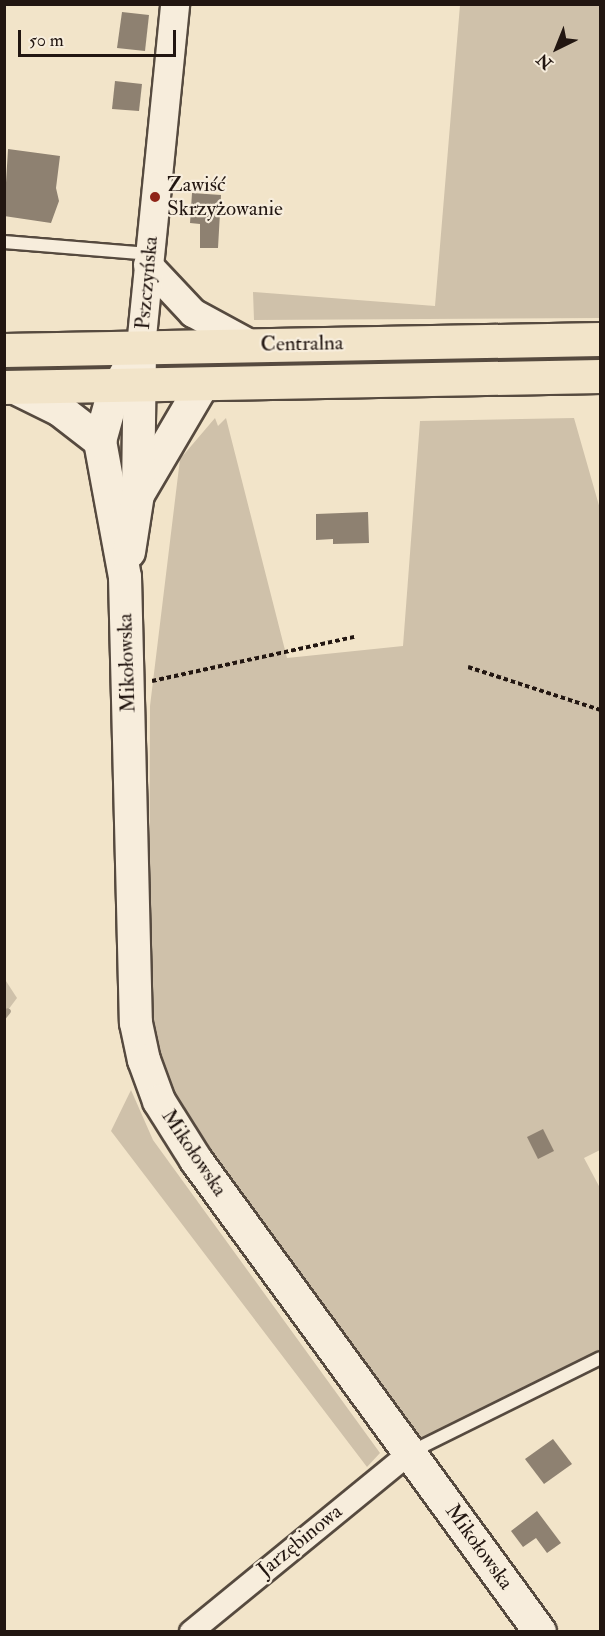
<!DOCTYPE html>
<html>
<head>
<meta charset="utf-8">
<style>
	body { margin:0 }
	#map { position:relative; width:605px; height:1636px; overflow:hidden; background:#f2e4c9; font-family:"IM FELL Double Pica",serif }
	div>[style] { position:absolute }
	.green>* { inset:0; background:#cfc1aa }
	.stream>* { height:6px; margin:-3px; padding:0 3px; transform-origin:3px; border-radius:3px; background:#ab9e8a }
	.building>* { inset:0; background:#8e8171 }
	.path>* { height:4px; margin-top:-2px; transform-origin:0; background:repeating-linear-gradient(90deg,#221611 0 4.5px,transparent 0 7.5px) }
	.roads { filter:drop-shadow(2px 0 #564a3f) drop-shadow(-2px 0 #564a3f) drop-shadow(0 2px #564a3f) drop-shadow(0 -2px #564a3f) }
	.service>* { height:12px; margin:-6px; padding:0 6px; transform-origin:6px; border-radius:6px; background:#f7eddc }
	.minor>* { height:22px; margin:-11px; padding:0 11px; transform-origin:11px; border-radius:11px; background:#f7eddc }
	.tertiary>* { height:28px; margin:-14px; padding:0 14px; transform-origin:14px; border-radius:14px; background:#f7eddc }
	.secondary>* { height:32px; margin:-16px; padding:0 16px; transform-origin:16px; border-radius:16px; background:#f7eddc }
	.primary>* { height:33px; margin:-16.5px; padding:0 16.5px; transform-origin:16.5px; border-radius:16.5px; background:#f2e4c9 }
	.dots>* { width:16px; height:16px; translate:-50% -50%; box-sizing:border-box; border:3px solid #f7eddc; border-radius:50% }
	span { translate:-50% -50%; white-space:nowrap; text-align:center; line-height:1.15; -webkit-text-stroke:4.5px #f7eddc; paint-order:stroke }
	.poi-label { font-size:21px; color:#221611 }
	.left { translate:0 -50%; text-align:left }
	.street-label { font-size:21px; color:#221611 }
	.frame { position:absolute; inset:0; border:6px solid #221611; pointer-events:none }
	.north { position:absolute; left:527px; top:18px; width:60px; height:60px; -webkit-text-stroke:4px #f7eddc; paint-order:stroke; rotate:223deg; font-size:16px; font-weight:700; line-height:24px; text-align:center; color:#221611 }
	.north::after { content:''; display:block; margin:auto; width:21px; height:27px; background:#221611; clip-path:polygon(50% 0,100% 100%,50% 72%,0 100%) }
	.scale { position:absolute; left:18px; top:30px; width:158px; height:27px; box-sizing:border-box; border:3px solid #221611; border-top:0; padding-left:8px; font-size:18px; line-height:21px; white-space:nowrap; color:#221611; -webkit-text-stroke:4px #f7eddc; paint-order:stroke }
</style>
</head>
<body>
<div id="map">
	<div class="green">
		<i style="clip-path:polygon(460px 5px,600px 5px,600px 318px,254px 320px,253px 292px,435px 306px)"></i>
		<i style="clip-path:polygon(215px 418px,218px 426px,226px 418px,287px 658px,403px 646px,420px 421px,574px 418px,600px 509px,600px 1150px,584px 1158px,600px 1188px,600px 1365px,403px 1459px,169px 1107px,149px 1021px,150px 706px,180px 459px)"></i>
		<i style="clip-path:polygon(4px 978px,17px 998px,5px 1014px,4px 1014px)"></i>
		<i style="clip-path:polygon(131px 1090px,153px 1140px,380px 1453px,367px 1467px,111px 1131px)"></i>
	</div>
	<div class="stream">
		<i style="left:4px;top:1016px;width:6px;rotate:-51deg"></i>
	</div>
	<div class="building">
		<i style="clip-path:polygon(122px 12px,149px 15px,145px 51px,117px 48px)"></i>
		<i style="clip-path:polygon(115px 81px,142px 84px,139px 111px,112px 109px)"></i>
		<i style="clip-path:polygon(8px 149px,60px 156px,56px 188px,59px 201px,51px 223px,4px 216px)"></i>
		<i style="clip-path:polygon(192px 193px,221px 195px,218px 248px,200px 248px,200px 224px,190px 223px)"></i>
		<i style="clip-path:polygon(368px 512px,369px 543px,333px 544px,333px 539px,316px 540px,316px 514px)"></i>
		<i style="clip-path:polygon(543px 1129px,554px 1151px,538px 1159px,527px 1137px)"></i>
		<i style="clip-path:polygon(553px 1439px,572px 1464px,544px 1484px,525px 1459px)"></i>
		<i style="clip-path:polygon(537px 1511px,561px 1543px,547px 1553px,536px 1538px,523px 1547px,511px 1531px)"></i>
	</div>
	<div class="path">
		<i style="left:468px;top:667px;width:139px;rotate:18deg"></i>
		<i style="left:152px;top:681px;width:207px;rotate:-12.3deg"></i>
	</div>
	<div class="roads">
		<div class="service">
			<i style="left:4px;top:242px;width:145px;rotate:4.7deg"></i>
			<i style="left:411px;top:1452px;width:211px;rotate:-26.4deg"></i>
		</div>
		<div class="minor">
			<i style="left:191px;top:1632px;width:284px;rotate:-39.3deg"></i>
		</div>
		<div class="tertiary">
			<i style="left:148px;top:265px;width:66px;rotate:46.8deg"></i>
			<i style="left:193px;top:313px;width:67px;rotate:28.5deg"></i>
			<i style="left:141px;top:347px;width:345px;rotate:-84.3deg"></i>
		</div>
		<div class="secondary">
			<i style="left:141px;top:347px;width:59px;rotate:119.6deg"></i>
			<i style="left:112px;top:398px;width:45px;rotate:105.6deg"></i>
			<i style="left:100px;top:441px;width:138px;rotate:79.6deg"></i>
			<i style="left:125px;top:577px;width:446px;rotate:88.6deg"></i>
			<i style="left:136px;top:1023px;width:38px;rotate:78deg"></i>
			<i style="left:144px;top:1060px;width:44px;rotate:69.9deg"></i>
			<i style="left:159px;top:1101px;width:70px;rotate:57.9deg"></i>
			<i style="left:196px;top:1160px;width:584px;rotate:53.91deg"></i>
			<i style="left:13px;top:387px;width:52px;rotate:26.1deg"></i>
			<i style="left:60px;top:410px;width:51px;rotate:37.8deg"></i>
			<i style="left:139px;top:493px;width:126px;rotate:-59.6deg"></i>
			<i style="left:129px;top:552px;width:59px;rotate:-81.2deg"></i>
			<i style="left:138px;top:494px;width:137px;rotate:-89.2deg"></i>
		</div>
		<div class="primary">
			<i style="left:4px;top:350px;width:596px;rotate:-1.06deg"></i>
			<i style="left:4px;top:387px;width:596px;rotate:-1.06deg"></i>
		</div>
	</div>
	<div class="dots">
		<i style="left:155px;top:197px;background:#8f2418"></i>
	</div>
	<div class="poi-label">
		<span class="left" style="left:167px;top:197px">Zawiść<br>Skrzyżowanie</span>
	</div>
	<div class="street-label">
		<span style="left:147px;top:283px;rotate:-85deg">Pszczyńska</span>
		<span style="left:302px;top:344px;rotate:-1deg">Centralna</span>
		<span style="left:127px;top:663px;rotate:-92deg">Mikołowska</span>
		<span style="left:194px;top:1153px;rotate:56deg">Mikołowska</span>
		<span style="left:300px;top:1541px;rotate:-39deg">Jarzębinowa</span>
		<span style="left:479px;top:1547px;rotate:54deg">Mikołowska</span>
	</div>
	<div class="frame"></div>
	<div class="north">N</div>
	<div class="scale">50 m</div>
</div>
</body>
</html>
